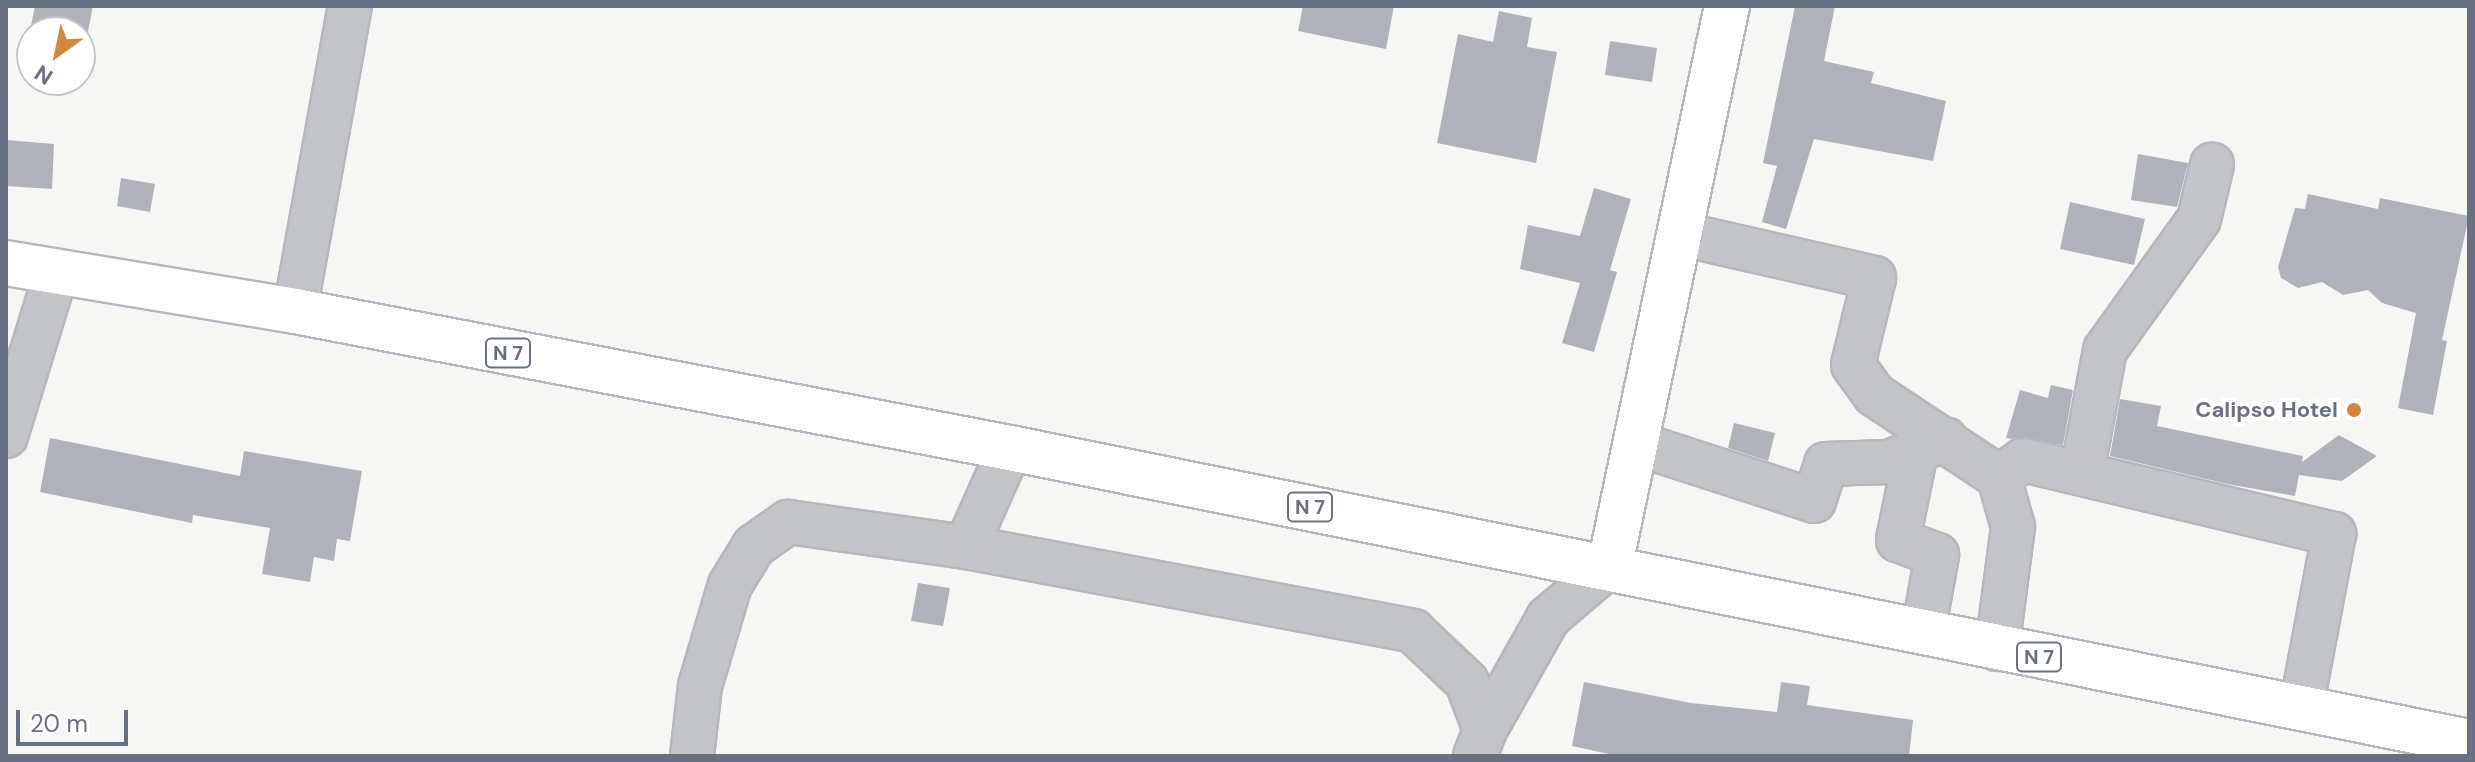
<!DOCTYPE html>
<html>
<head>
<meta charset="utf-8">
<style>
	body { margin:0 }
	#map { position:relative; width:2475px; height:762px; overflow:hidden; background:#f6f6f4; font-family:"DM Sans",sans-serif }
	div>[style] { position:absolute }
	.building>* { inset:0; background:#afb2b9 }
	.roads { filter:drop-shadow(2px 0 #b5b7bd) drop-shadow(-2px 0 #b5b7bd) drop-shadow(0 2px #b5b7bd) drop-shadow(0 -2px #b5b7bd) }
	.street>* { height:42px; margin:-21px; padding:0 21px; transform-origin:21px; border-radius:21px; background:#c3c4c8 }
	.secondary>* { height:44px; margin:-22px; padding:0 22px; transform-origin:22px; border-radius:22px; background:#fff }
	.highway>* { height:44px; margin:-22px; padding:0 22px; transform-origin:22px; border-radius:22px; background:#fff }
	.dots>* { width:22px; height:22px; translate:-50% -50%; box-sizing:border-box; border:4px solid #fff; border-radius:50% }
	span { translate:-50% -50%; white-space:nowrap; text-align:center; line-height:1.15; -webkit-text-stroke:8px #fff; paint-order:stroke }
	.shield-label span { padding:2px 6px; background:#fff; border:2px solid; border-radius:6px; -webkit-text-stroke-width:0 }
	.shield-label { font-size:20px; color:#697081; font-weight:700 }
	.poi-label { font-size:22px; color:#697081; font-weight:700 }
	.right { translate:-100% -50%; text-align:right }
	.frame { position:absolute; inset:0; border:8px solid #697081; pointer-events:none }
	.north { position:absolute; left:16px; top:16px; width:80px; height:80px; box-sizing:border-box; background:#fff; border:2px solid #c3c6cd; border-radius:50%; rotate:213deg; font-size:22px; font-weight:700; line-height:32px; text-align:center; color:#697081 }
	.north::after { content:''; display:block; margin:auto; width:28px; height:36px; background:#d0883a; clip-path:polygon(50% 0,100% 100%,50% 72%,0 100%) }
	.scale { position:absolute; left:16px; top:710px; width:112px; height:36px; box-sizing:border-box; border:4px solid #697081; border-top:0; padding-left:10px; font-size:24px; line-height:28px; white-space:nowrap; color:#697081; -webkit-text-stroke:6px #fff; paint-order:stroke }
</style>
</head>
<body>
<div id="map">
	<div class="building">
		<i style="clip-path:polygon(35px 6px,93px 6px,82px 61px,80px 32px,32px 32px,32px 51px,26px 50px)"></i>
		<i style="clip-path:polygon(1303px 6px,1394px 6px,1386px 49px,1298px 31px)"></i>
		<i style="clip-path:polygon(1795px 6px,1835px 6px,1824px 61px,1874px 72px,1871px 83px,1946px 101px,1933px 161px,1814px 139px,1786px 229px,1762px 222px,1777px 166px,1763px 163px)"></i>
		<i style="clip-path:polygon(1499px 11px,1532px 18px,1527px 47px,1557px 52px,1536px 163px,1437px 143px,1458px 34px,1493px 42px)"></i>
		<i style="clip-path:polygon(1610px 41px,1657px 48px,1652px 82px,1605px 75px)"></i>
		<i style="clip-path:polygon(6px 140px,54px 144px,52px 189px,6px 186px)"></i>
		<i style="clip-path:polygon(2138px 154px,2188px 163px,2177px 207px,2131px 200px)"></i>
		<i style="clip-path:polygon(121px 178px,155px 184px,150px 212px,117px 206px)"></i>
		<i style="clip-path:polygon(1594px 188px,1631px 199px,1610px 270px,1617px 272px,1594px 352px,1562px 343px,1580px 283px,1520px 269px,1528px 225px,1580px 236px)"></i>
		<i style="clip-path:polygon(2308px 194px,2378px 209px,2380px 198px,2469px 216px,2442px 340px,2447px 341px,2433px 415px,2398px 408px,2416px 313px,2382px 303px,2368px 290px,2343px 295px,2322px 282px,2298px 288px,2281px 278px,2278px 267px,2295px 208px,2305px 209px)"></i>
		<i style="clip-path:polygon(2070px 202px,2145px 219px,2134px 265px,2060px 249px)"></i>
		<i style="clip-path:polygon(2051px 385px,2073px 390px,2063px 445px,2006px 438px,2020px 390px,2048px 398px)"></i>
		<i style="clip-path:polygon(2120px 399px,2161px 406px,2157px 426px,2303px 456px,2302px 462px,2339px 435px,2377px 456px,2342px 481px,2299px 475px,2295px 496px,2227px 484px,2110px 456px)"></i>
		<i style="clip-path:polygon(1734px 423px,1775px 433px,1768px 461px,1728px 448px)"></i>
		<i style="clip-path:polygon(50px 438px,240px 476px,244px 451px,362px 471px,350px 541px,337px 539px,334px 561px,314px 557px,310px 582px,262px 574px,270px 528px,193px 515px,192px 523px,40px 492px)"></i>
		<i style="clip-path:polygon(918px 583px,950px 588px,943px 626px,911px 621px)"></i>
		<i style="clip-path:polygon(1584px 682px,1691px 703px,1777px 712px,1781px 682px,1810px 686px,1807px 705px,1913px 720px,1909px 756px,1618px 756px,1572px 746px)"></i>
	</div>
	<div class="roads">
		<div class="street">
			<i style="left:1681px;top:234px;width:198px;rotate:12.8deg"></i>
			<i style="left:1874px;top:278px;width:89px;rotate:103.6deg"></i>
			<i style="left:1853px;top:365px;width:37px;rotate:54deg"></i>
			<i style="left:1875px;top:395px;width:149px;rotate:33.5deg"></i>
			<i style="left:1999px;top:477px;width:52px;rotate:74.4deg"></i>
			<i style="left:2013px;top:527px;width:123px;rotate:97.5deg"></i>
			<i style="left:295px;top:311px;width:310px;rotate:-79.8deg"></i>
			<i style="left:6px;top:436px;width:170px;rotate:-72.9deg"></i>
			<i style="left:1638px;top:444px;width:185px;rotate:17.9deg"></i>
			<i style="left:1814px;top:501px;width:39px;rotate:-72deg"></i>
			<i style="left:1826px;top:464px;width:63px;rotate:-1.8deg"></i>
			<i style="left:1889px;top:462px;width:61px;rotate:-22deg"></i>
			<i style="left:1916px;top:452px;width:90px;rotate:101.6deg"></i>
			<i style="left:1898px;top:540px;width:42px;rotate:21deg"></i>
			<i style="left:1937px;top:555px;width:79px;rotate:100.2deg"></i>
			<i style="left:2082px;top:473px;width:125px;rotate:-79.4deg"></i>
			<i style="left:2105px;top:350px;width:161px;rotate:-54.3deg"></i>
			<i style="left:2199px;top:219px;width:56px;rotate:-76.5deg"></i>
			<i style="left:1999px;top:477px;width:29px;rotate:-35deg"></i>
			<i style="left:2023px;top:460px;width:320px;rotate:13.4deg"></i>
			<i style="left:2334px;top:534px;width:177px;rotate:100.7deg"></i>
			<i style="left:966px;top:547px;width:455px;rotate:10.6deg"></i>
			<i style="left:1413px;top:631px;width:74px;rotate:43.4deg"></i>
			<i style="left:1467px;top:682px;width:51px;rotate:69.4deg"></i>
			<i style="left:1485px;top:730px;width:28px;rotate:111deg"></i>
			<i style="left:1485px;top:730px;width:129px;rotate:-60.6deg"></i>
			<i style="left:1548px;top:618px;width:82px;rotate:-40.5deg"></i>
			<i style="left:692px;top:756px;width:70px;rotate:-83.5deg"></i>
			<i style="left:700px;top:686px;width:105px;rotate:-73.5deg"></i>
			<i style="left:730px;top:585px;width:46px;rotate:-58.4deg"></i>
			<i style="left:754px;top:546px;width:42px;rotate:-35.2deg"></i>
			<i style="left:788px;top:522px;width:180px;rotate:8deg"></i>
			<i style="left:966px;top:547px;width:108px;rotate:-66deg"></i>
		</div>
		<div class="secondary">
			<i style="left:1610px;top:565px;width:571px;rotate:-78.18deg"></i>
		</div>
		<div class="highway">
			<i style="left:6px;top:263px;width:293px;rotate:9.4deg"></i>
			<i style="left:295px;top:311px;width:728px;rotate:10.85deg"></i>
			<i style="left:1010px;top:448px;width:1488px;rotate:11.39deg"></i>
		</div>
	</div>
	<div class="dots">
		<i style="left:2354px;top:410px;background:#d0883a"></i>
	</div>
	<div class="shield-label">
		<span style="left:508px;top:353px">N 7</span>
		<span style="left:1310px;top:507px">N 7</span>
		<span style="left:2039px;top:657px">N 7</span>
	</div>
	<div class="poi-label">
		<span class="right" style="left:2338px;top:410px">Calipso Hotel</span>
	</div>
	<div class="frame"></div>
	<div class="north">N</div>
	<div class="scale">20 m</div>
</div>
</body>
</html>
